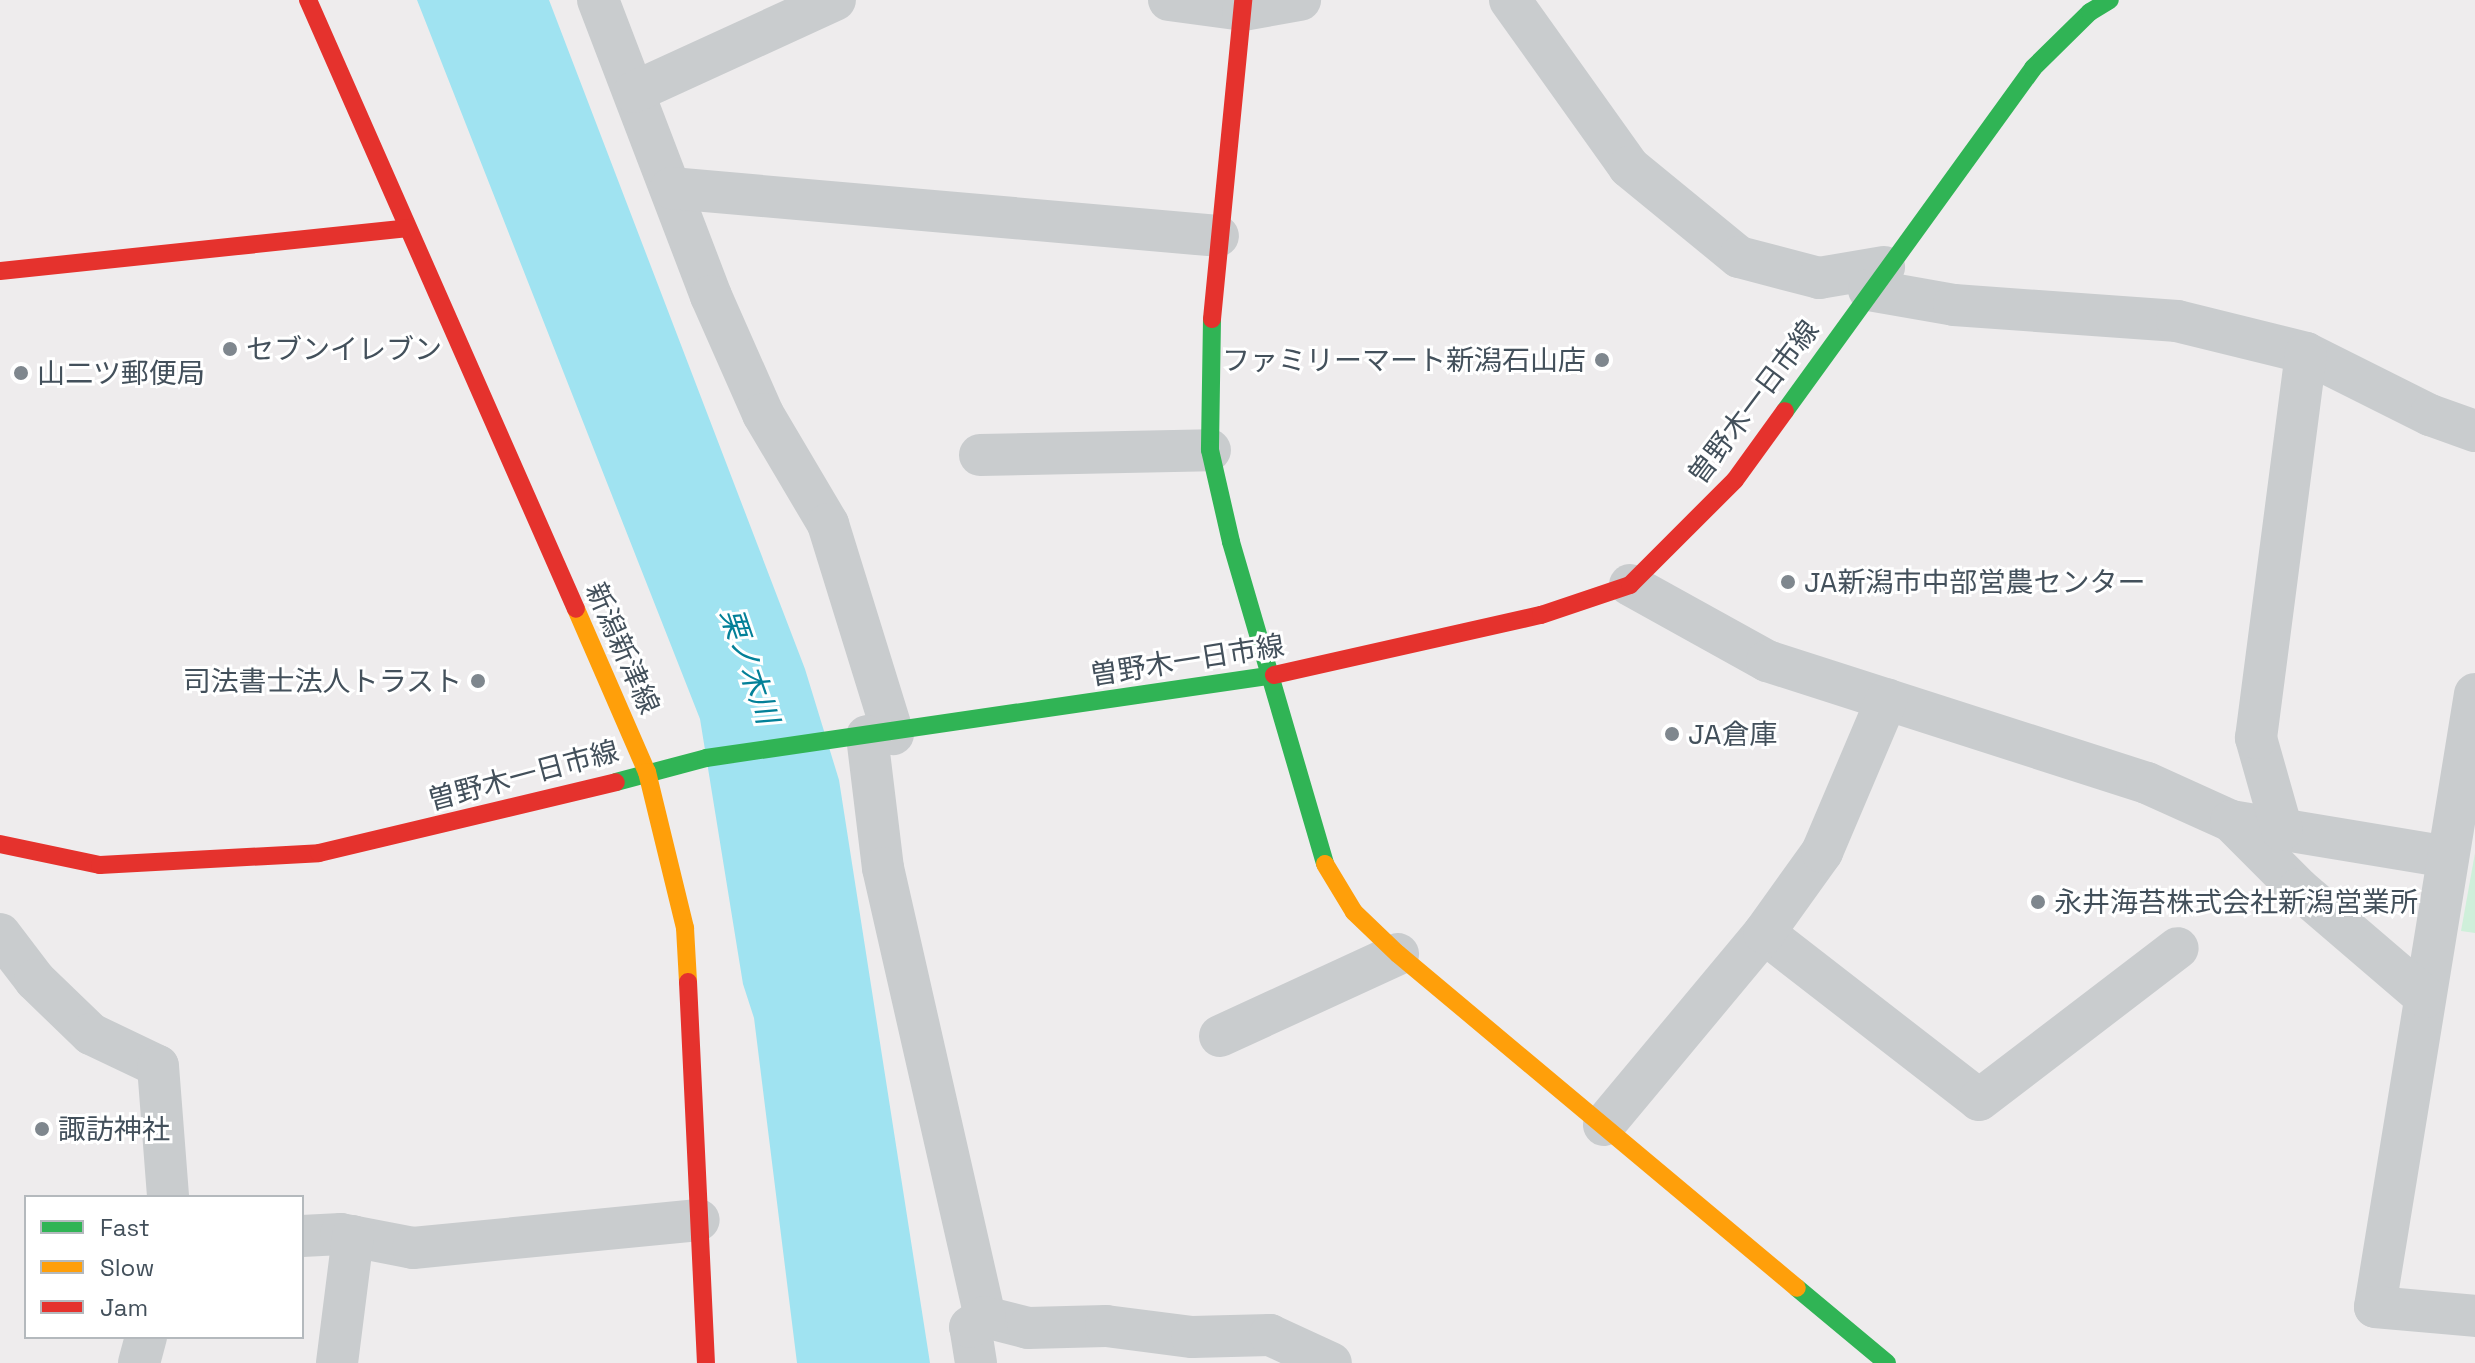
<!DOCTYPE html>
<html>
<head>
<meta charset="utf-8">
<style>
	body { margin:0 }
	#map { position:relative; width:2475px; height:1363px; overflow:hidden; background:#eeeced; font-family:"Space Grotesk","Noto Sans JP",sans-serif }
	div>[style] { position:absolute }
	.green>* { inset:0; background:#cfefda }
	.water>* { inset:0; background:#a0e3f1 }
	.street>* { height:42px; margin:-21px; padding:0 21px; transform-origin:21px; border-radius:21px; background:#c9ccce }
	.fast>* { height:18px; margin:-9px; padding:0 9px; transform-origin:9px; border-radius:9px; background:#30b455 }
	.slow>* { height:18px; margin:-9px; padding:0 9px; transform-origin:9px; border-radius:9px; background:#ff9f0a }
	.jam>* { height:18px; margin:-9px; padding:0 9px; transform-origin:9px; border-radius:9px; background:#e5322d }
	.dots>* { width:22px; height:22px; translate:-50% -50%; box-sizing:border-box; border:4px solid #fff; border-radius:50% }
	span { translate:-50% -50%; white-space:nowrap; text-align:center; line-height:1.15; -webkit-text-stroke:6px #fff; paint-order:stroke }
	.poi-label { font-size:28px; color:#43505b }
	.left { translate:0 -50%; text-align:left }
	.right { translate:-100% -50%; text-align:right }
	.street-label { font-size:28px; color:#43505b }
	.water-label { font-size:30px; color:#038098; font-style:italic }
	.legend { position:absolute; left:24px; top:1195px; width:280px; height:144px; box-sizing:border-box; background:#fff; border:2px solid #b4b9bd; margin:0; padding:10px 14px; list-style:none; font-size:24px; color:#43505b }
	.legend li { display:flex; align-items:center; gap:16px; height:40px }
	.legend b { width:40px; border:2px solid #b4b9bd }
</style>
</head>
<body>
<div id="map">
	<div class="green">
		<i style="clip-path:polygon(2475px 853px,2475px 933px,2461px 931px)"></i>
	</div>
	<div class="water">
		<i style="clip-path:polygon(417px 0,549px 0,805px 669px,839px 780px,930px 1363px,797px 1363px,754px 1018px,743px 984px,700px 719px)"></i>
	</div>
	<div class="street">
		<i style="left:598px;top:0;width:317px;rotate:69.1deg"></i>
		<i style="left:711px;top:296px;width:129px;rotate:66.2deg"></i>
		<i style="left:763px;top:414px;width:128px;rotate:59.4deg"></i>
		<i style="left:828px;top:524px;width:220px;rotate:72.8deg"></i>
		<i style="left:1169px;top:0;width:75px;rotate:7.7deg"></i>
		<i style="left:1243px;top:10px;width:58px;rotate:-10deg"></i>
		<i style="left:1510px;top:0;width:205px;rotate:54.5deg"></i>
		<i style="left:1629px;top:167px;width:142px;rotate:39.3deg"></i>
		<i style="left:1739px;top:257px;width:83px;rotate:14.7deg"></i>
		<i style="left:1819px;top:278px;width:66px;rotate:-9.6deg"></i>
		<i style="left:634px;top:92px;width:221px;rotate:-24.6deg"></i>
		<i style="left:671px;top:188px;width:549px;rotate:5.01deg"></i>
		<i style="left:1869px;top:290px;width:86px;rotate:10deg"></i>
		<i style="left:1954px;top:305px;width:224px;rotate:4.1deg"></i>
		<i style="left:2177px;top:321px;width:133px;rotate:13.9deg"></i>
		<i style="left:2306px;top:353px;width:139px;rotate:26.6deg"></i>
		<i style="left:2430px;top:415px;width:48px;rotate:19.6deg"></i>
		<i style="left:980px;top:455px;width:230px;rotate:-1.2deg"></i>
		<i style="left:1630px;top:585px;width:157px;rotate:29deg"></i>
		<i style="left:1767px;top:661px;width:399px;rotate:17.8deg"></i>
		<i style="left:2147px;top:783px;width:92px;rotate:24.3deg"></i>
		<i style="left:2231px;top:821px;width:220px;rotate:9.4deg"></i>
		<i style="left:2475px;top:694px;width:621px;rotate:99.27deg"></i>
		<i style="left:2375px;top:1307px;width:100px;rotate:5.1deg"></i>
		<i style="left:867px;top:736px;width:133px;rotate:83.1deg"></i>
		<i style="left:883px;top:868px;width:460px;rotate:77.2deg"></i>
		<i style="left:2231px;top:821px;width:96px;rotate:45deg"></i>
		<i style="left:2299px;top:889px;width:166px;rotate:40.6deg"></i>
		<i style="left:2282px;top:830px;width:96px;rotate:-105.8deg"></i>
		<i style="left:2256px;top:738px;width:388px;rotate:-82.6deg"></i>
		<i style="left:1764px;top:933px;width:272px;rotate:37.8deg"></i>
		<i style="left:1979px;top:1100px;width:250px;rotate:-37.4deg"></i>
		<i style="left:0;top:934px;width:58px;rotate:52.7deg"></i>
		<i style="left:35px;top:980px;width:78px;rotate:44deg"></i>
		<i style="left:91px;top:1034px;width:74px;rotate:25.5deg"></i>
		<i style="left:158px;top:1066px;width:131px;rotate:85.6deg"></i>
		<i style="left:1220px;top:1036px;width:196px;rotate:-24.7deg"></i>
		<i style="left:1604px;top:1125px;width:250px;rotate:-50.2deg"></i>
		<i style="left:1764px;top:933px;width:100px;rotate:-54.4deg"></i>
		<i style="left:1822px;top:852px;width:166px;rotate:-67deg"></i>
		<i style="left:302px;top:1236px;width:39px;rotate:-3deg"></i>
		<i style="left:341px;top:1234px;width:73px;rotate:11deg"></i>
		<i style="left:413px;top:1248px;width:287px;rotate:-5.6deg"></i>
		<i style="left:985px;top:1317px;width:44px;rotate:14.3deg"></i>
		<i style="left:1028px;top:1328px;width:78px;rotate:-1.5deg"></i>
		<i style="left:1106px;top:1326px;width:87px;rotate:7.3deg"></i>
		<i style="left:1192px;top:1337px;width:78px;rotate:-1.5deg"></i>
		<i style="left:1270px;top:1335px;width:67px;rotate:24.7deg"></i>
		<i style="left:139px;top:1363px;width:27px;rotate:-75deg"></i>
		<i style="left:337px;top:1363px;width:128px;rotate:-82.8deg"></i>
		<i style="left:976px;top:1363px;width:36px;rotate:-99deg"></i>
		<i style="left:970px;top:1327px;width:18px;rotate:-34deg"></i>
	</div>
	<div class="fast">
		<i style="left:1212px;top:319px;width:131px;rotate:90.9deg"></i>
		<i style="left:1210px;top:450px;width:94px;rotate:77.1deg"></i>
		<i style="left:1231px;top:542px;width:335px;rotate:73.7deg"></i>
		<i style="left:1785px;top:411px;width:423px;rotate:-54.1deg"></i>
		<i style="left:2033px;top:68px;width:80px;rotate:-44.5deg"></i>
		<i style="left:2090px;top:12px;width:23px;rotate:-31deg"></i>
		<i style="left:616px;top:782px;width:93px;rotate:-14.9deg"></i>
		<i style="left:706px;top:758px;width:574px;rotate:-8.31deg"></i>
		<i style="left:1797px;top:1288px;width:117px;rotate:39.8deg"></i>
	</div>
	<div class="slow">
		<i style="left:576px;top:609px;width:178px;rotate:66.5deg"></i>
		<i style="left:647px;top:772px;width:161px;rotate:76.3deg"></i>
		<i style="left:685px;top:928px;width:54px;rotate:86.8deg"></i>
		<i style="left:1325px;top:864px;width:56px;rotate:58.9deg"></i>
		<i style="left:1354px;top:912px;width:61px;rotate:43.7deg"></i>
		<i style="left:1398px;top:954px;width:520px;rotate:39.93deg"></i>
	</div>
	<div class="jam">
		<i style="left:308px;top:0;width:665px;rotate:66.25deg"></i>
		<i style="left:0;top:271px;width:408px;rotate:-6deg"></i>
		<i style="left:1212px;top:319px;width:321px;rotate:-84.4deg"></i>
		<i style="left:1274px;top:675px;width:274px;rotate:-12.7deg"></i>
		<i style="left:1541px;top:615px;width:94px;rotate:-18.6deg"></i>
		<i style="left:1630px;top:585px;width:148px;rotate:-45deg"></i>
		<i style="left:1735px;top:480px;width:85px;rotate:-54.1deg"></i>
		<i style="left:0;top:844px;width:102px;rotate:11.9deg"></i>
		<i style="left:100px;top:865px;width:219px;rotate:-3.1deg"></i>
		<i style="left:319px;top:853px;width:305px;rotate:-13.4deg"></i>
		<i style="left:688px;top:982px;width:381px;rotate:87.3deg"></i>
	</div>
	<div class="dots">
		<i style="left:230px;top:349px;background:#7f878e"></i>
		<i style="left:1602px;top:360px;background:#7f878e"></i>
		<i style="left:21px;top:373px;background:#7f878e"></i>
		<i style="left:1788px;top:582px;background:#7f878e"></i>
		<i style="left:478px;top:681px;background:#7f878e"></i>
		<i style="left:1672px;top:734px;background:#7f878e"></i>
		<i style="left:2038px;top:902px;background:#7f878e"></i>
		<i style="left:42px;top:1129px;background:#7f878e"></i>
	</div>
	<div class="poi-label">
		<span class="left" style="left:246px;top:349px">セブンイレブン</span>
		<span class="right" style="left:1586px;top:360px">ファミリーマート新潟石山店</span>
		<span class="left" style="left:37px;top:373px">山二ツ郵便局</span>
		<span class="left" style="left:1804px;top:582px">JA新潟市中部営農センター</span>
		<span class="right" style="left:462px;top:681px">司法書士法人トラスト</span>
		<span class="left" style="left:1688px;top:734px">JA倉庫</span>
		<span class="left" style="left:2054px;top:902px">永井海苔株式会社新潟営業所</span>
		<span class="left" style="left:58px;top:1129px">諏訪神社</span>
	</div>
	<div class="street-label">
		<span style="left:1753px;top:402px;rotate:-53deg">曽野木一日市線</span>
		<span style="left:623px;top:648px;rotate:66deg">新潟新津線</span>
		<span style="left:1187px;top:660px;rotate:-9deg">曽野木一日市線</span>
		<span style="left:523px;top:775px;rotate:-15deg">曽野木一日市線</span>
	</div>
	<div class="water-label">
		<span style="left:749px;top:666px;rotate:71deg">栗ノ木川</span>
	</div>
	<ul class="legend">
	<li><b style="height:10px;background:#30b455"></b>Fast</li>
	<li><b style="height:10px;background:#ff9f0a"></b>Slow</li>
	<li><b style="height:10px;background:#e5322d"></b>Jam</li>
	</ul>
</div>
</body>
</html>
